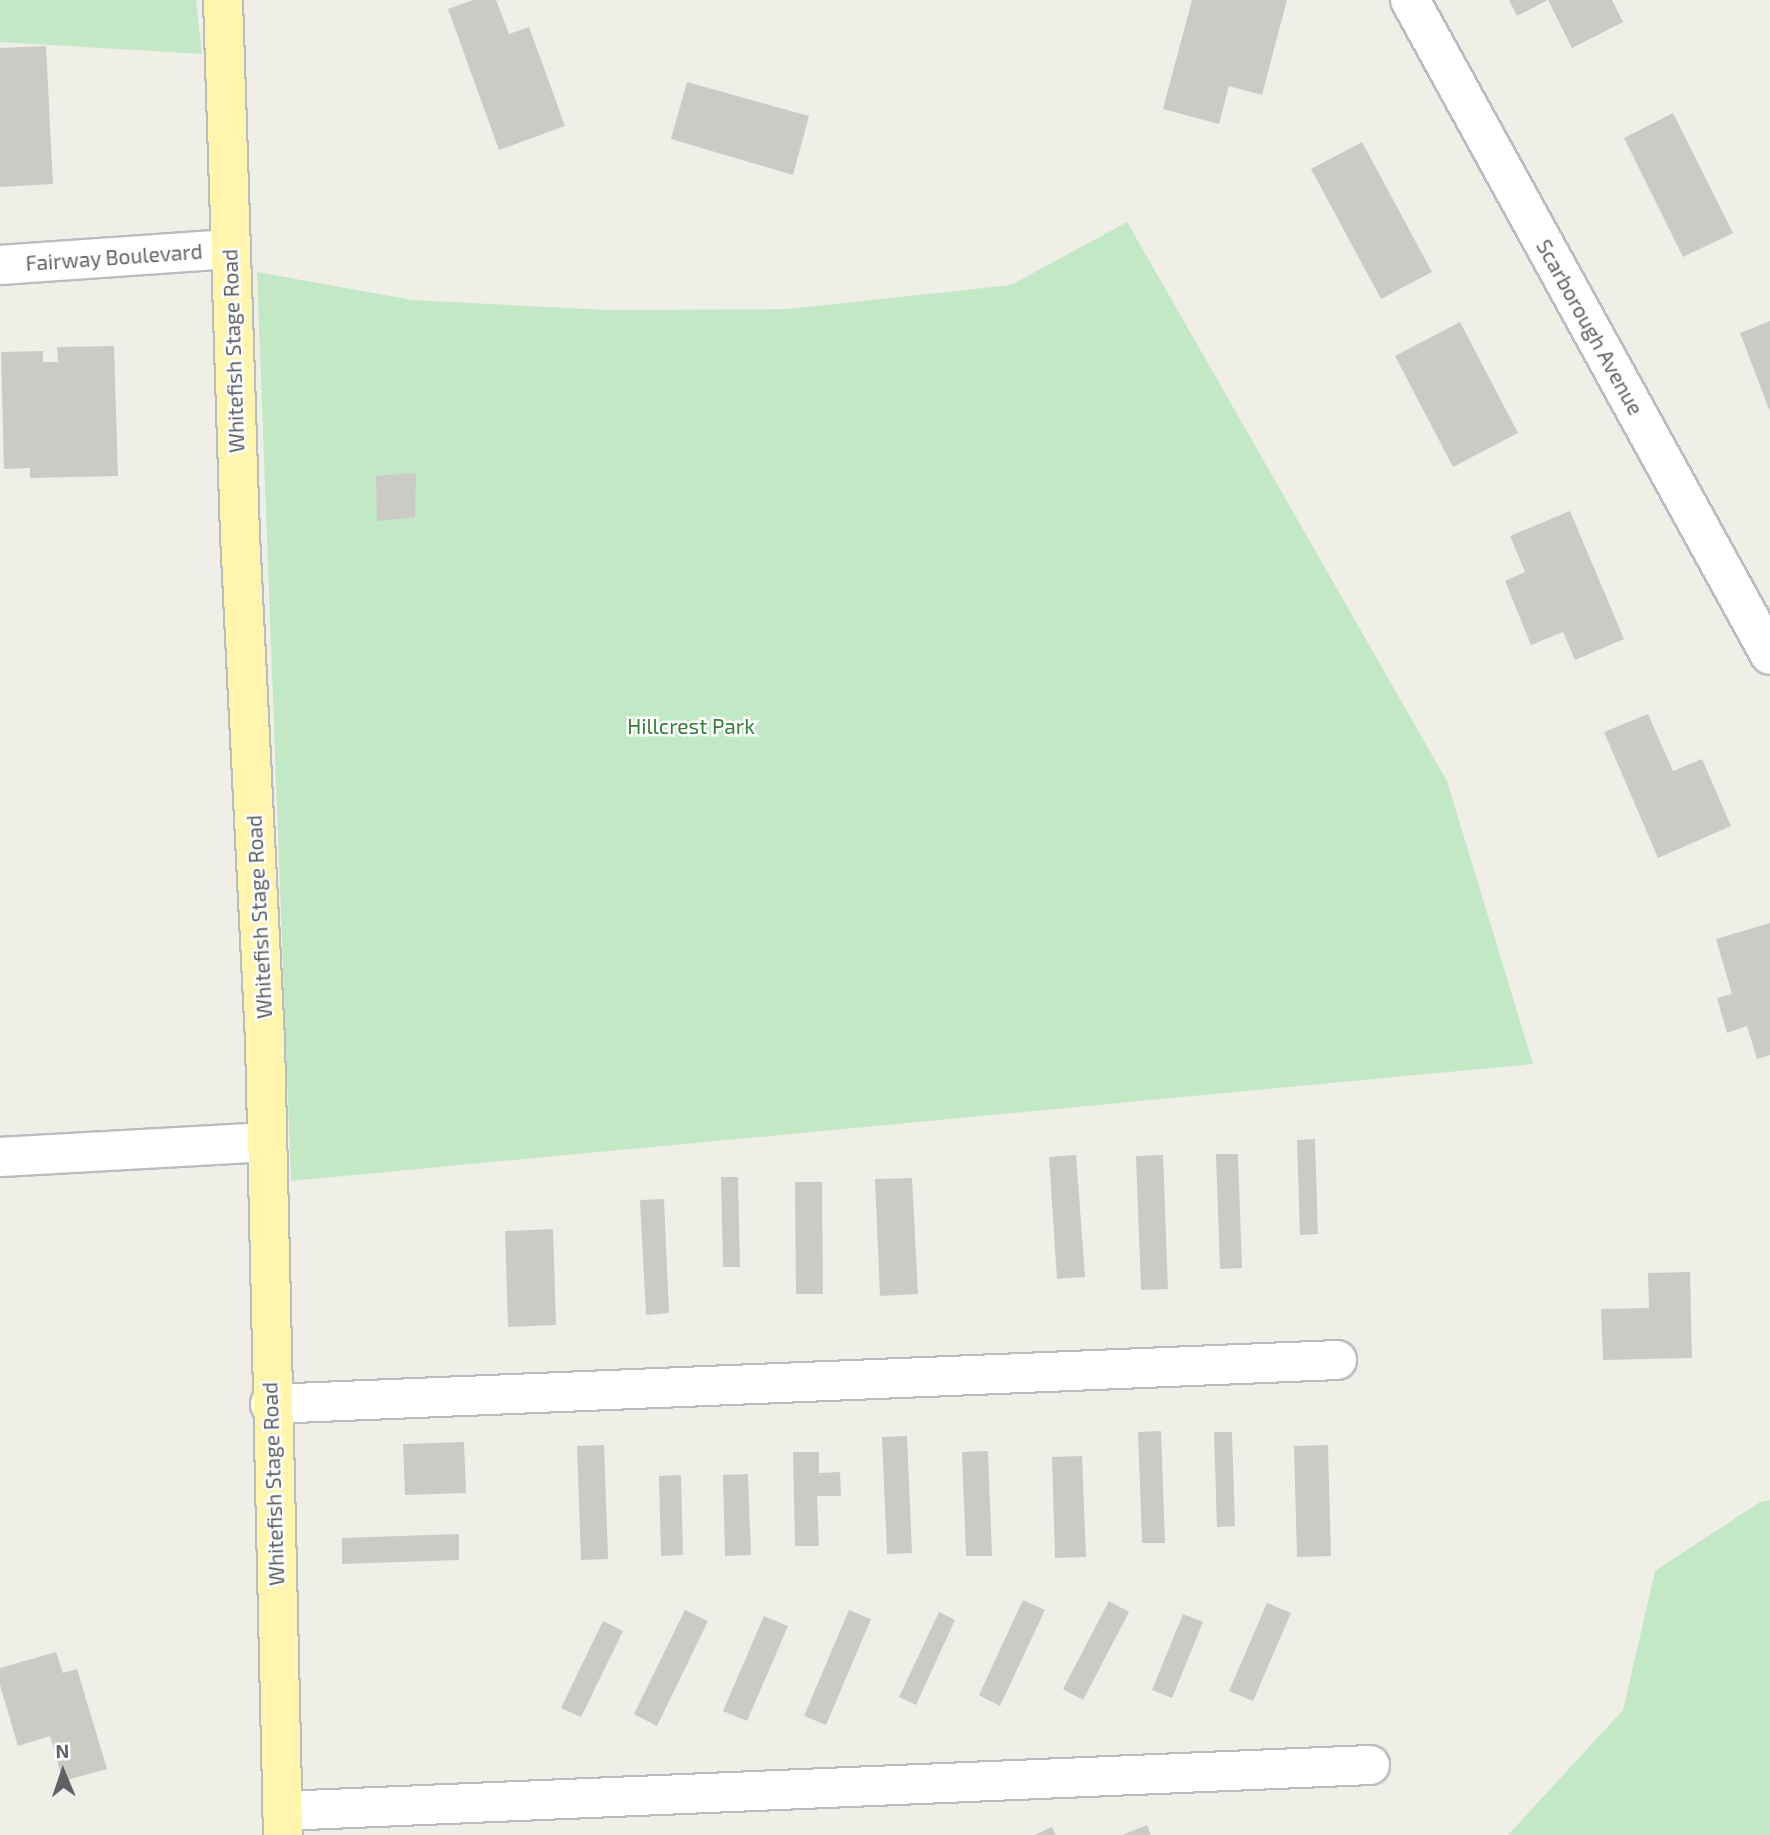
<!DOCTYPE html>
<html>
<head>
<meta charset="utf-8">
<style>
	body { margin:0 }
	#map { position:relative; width:1770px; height:1835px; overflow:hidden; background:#f0efe7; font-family:"Exo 2",sans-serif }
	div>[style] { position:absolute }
	.green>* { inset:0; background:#c3e8c5 }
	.building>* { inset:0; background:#cccac4 }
	.roads { filter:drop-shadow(2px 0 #b9bcc0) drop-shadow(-2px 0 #b9bcc0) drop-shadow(0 2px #b9bcc0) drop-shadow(0 -2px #b9bcc0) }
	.minor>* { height:38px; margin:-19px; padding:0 19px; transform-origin:19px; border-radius:19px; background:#fff }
	.major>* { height:38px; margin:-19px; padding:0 19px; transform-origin:19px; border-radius:19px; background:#fff5ad }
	span { translate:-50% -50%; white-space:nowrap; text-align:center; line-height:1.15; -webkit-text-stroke:5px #fff; paint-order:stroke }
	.street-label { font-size:21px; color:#5e6267 }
	.park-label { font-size:21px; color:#33813a }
	.north { position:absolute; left:28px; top:1737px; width:70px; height:70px; -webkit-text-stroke:5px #fff; paint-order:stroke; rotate:358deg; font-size:19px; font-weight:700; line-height:28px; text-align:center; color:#5e6267 }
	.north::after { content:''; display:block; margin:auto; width:24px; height:32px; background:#5e6267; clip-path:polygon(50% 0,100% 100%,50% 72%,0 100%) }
</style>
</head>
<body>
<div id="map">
	<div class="green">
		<i style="clip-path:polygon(0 0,196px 0,202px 54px,0 42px)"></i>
		<i style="clip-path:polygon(1127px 222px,1447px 781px,1533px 1064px,291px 1181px,257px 272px,412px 300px,608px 310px,789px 309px,1011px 285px)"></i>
		<i style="clip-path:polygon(1770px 1500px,1770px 1835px,1508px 1835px,1623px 1710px,1655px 1571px,1760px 1502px)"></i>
	</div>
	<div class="building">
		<i style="clip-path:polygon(473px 0,496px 0,509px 34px,529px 27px,565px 126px,499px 150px,448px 9px)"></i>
		<i style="clip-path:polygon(1192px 0,1287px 0,1262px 95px,1229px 86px,1219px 124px,1163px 109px)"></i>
		<i style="clip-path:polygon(1509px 0,1548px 0,1517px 16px)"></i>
		<i style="clip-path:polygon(1548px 0,1612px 0,1623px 22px,1572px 48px)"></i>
		<i style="clip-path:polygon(46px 46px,53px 184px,0 187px,0 48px)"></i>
		<i style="clip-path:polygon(687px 82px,809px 116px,793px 175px,671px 139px)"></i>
		<i style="clip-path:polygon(1673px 113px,1733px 233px,1683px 257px,1624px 138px)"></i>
		<i style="clip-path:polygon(1362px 142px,1432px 272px,1381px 299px,1311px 169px)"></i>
		<i style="clip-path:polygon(1770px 321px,1770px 412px,1740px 333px)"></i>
		<i style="clip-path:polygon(1460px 322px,1518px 433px,1453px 467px,1395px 356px)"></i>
		<i style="clip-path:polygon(114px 346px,118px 476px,30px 478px,30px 468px,4px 469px,1px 352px,43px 351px,43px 362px,58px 362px,57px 347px)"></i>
		<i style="clip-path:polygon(416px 473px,415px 517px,377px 521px,376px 476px)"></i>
		<i style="clip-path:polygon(1570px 511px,1624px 639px,1575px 660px,1563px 632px,1531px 645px,1505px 581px,1525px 572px,1510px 536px)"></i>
		<i style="clip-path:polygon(1648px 714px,1673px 771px,1702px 759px,1731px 826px,1658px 858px,1604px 732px)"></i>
		<i style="clip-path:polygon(1770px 923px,1770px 1055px,1757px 1059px,1747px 1026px,1727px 1033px,1717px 998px,1732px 994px,1716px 939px)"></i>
		<i style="clip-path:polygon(1315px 1139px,1318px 1234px,1300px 1235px,1297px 1140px)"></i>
		<i style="clip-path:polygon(1216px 1154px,1238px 1154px,1242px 1268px,1220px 1269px)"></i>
		<i style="clip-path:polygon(1076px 1155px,1085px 1277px,1057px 1279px,1049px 1157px)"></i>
		<i style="clip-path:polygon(1163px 1155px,1168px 1289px,1141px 1290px,1136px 1156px)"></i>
		<i style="clip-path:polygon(721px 1177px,738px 1177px,740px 1267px,723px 1267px)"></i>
		<i style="clip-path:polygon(912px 1178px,918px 1294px,880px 1296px,875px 1179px)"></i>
		<i style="clip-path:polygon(795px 1182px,822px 1182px,823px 1294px,796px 1294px)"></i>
		<i style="clip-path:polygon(664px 1199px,669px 1313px,646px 1315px,640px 1200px)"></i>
		<i style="clip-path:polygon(553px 1229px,556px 1325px,508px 1327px,505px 1231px)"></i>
		<i style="clip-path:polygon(1690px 1272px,1692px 1358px,1603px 1360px,1601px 1309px,1649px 1308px,1648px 1273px)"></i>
		<i style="clip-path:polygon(1161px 1431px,1165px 1543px,1142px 1543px,1138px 1432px)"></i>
		<i style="clip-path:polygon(1214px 1432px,1232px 1432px,1235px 1526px,1217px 1527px)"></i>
		<i style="clip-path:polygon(907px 1436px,912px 1553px,887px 1554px,882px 1437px)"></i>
		<i style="clip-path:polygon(464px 1442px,466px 1493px,405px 1495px,403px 1444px)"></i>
		<i style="clip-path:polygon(604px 1445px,608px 1559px,581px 1560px,577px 1446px)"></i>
		<i style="clip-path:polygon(1328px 1445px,1331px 1556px,1297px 1557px,1294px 1446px)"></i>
		<i style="clip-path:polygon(988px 1451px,992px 1556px,966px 1556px,962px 1452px)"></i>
		<i style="clip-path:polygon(793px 1452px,819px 1452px,819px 1473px,840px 1472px,841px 1496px,817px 1496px,819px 1546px,795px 1546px)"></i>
		<i style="clip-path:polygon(1082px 1456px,1086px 1557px,1055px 1558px,1052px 1457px)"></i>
		<i style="clip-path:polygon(748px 1474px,751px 1555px,725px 1556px,723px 1475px)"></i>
		<i style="clip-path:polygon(681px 1475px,683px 1555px,661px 1556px,659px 1476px)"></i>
		<i style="clip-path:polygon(459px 1534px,459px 1560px,342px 1564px,342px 1538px)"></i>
		<i style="clip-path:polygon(1023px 1600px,1045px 1610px,1000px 1706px,979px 1695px)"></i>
		<i style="clip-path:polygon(1109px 1601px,1129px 1612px,1083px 1700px,1063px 1689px)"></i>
		<i style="clip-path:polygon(1267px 1603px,1291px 1613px,1253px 1701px,1229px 1691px)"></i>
		<i style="clip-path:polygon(685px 1610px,708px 1621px,657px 1726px,634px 1714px)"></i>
		<i style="clip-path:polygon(849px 1610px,871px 1619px,826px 1725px,804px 1716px)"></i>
		<i style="clip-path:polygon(939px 1612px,955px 1620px,916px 1705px,899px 1697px)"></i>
		<i style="clip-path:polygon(1183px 1614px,1203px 1622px,1172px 1698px,1152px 1690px)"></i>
		<i style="clip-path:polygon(764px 1616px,788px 1626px,747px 1721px,723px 1711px)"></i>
		<i style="clip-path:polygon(603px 1621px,623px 1631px,581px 1717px,561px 1708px)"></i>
		<i style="clip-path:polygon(56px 1652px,63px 1673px,77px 1669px,107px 1769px,63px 1781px,50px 1736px,18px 1746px,0 1685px,0 1668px)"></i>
		<i style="clip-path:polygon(1147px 1825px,1151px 1835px,1122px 1835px)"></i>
		<i style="clip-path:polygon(1052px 1827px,1056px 1835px,1034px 1835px)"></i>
	</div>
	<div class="roads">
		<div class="minor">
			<i style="left:1410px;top:0;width:747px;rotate:61.21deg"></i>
			<i style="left:0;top:265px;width:229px;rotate:-4deg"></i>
			<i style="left:0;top:1157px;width:267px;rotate:-3.2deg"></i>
			<i style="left:270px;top:1404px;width:1068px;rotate:-2.36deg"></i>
			<i style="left:282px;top:1811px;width:1089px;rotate:-2.42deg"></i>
		</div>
		<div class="major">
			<i style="left:223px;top:0;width:535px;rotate:88.18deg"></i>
			<i style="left:240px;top:535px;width:507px;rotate:87.17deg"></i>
			<i style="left:265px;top:1041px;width:794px;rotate:88.7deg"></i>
		</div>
	</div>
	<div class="street-label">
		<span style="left:114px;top:257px;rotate:-4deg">Fairway Boulevard</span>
		<span style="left:1590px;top:327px;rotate:61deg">Scarborough Avenue</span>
		<span style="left:233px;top:351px;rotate:-92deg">Whitefish Stage Road</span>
		<span style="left:259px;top:917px;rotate:-93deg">Whitefish Stage Road</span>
		<span style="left:273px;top:1484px;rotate:-92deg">Whitefish Stage Road</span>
	</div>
	<div class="park-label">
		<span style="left:691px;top:726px">Hillcrest Park</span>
	</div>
	<div class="north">N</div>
</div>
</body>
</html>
